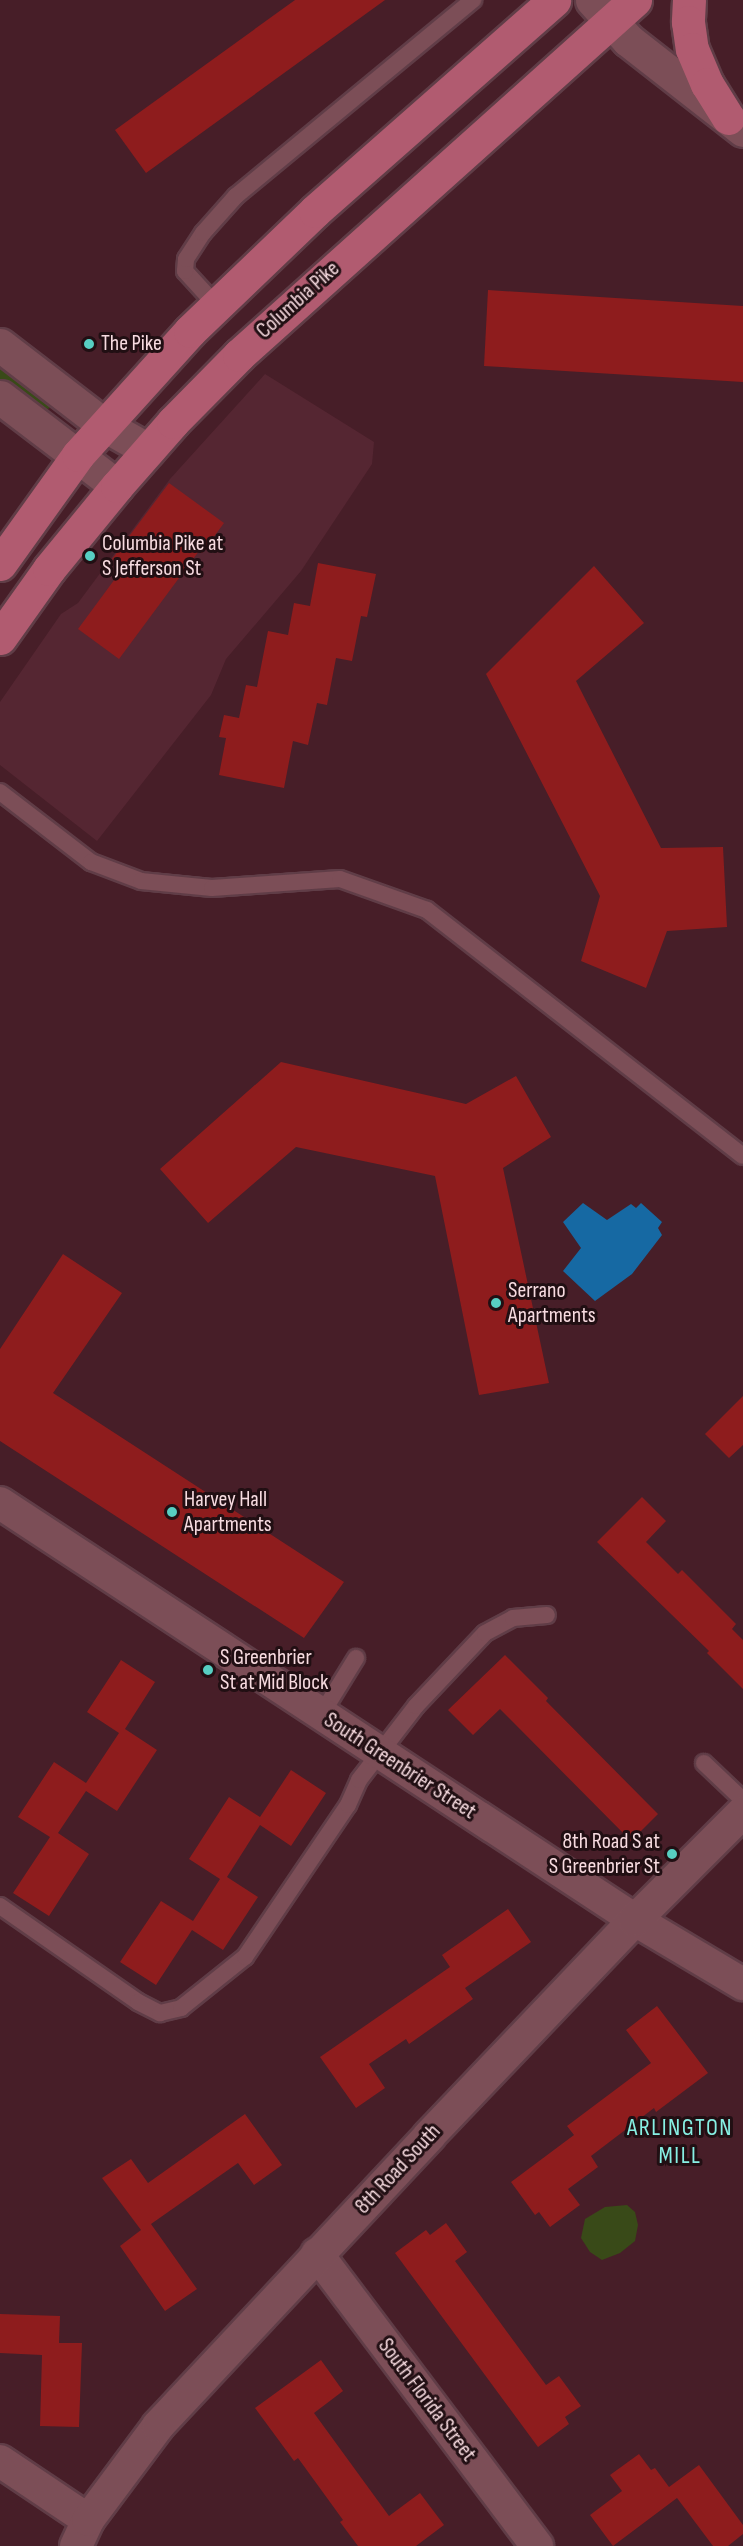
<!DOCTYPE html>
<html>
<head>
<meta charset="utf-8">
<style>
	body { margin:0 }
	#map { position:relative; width:743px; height:2546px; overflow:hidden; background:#471e28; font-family:"Sofia Sans Condensed",sans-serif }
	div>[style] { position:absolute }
	.built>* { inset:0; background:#552632 }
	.green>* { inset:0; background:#394a18 }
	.water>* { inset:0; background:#1669a3 }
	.building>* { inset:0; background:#8e1c1d }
	.roads { filter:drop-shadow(2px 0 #603d47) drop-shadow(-2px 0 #603d47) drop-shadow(0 2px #603d47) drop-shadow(0 -2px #603d47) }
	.lane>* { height:16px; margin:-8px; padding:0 8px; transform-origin:8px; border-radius:8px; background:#7c4e57 }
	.street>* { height:32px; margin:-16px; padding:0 16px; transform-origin:16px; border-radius:16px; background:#7c4e57 }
	.secondary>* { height:33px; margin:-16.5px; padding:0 16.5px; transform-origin:16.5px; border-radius:16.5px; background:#7c4e57 }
	.primary>* { height:33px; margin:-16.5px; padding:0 16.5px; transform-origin:16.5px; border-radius:16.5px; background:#b15b70 }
	.dots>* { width:16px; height:16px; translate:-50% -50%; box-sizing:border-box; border:3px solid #210f13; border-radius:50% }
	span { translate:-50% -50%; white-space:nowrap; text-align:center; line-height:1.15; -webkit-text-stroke:6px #210f13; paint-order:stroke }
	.street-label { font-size:22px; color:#f7dbe0 }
	.poi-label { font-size:22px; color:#f7dbe0 }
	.left { translate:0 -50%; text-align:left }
	.right { translate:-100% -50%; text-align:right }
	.neighbourhood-label { font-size:24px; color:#87f0e4; letter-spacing:1.5px }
</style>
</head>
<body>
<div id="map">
	<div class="built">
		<i style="clip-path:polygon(265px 374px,374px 442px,372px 464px,301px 571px,226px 659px,211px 695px,97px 841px,0 765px,0 702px,61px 614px,78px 603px,170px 479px)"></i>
	</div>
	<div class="green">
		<i style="clip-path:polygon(0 354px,52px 405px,48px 409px,38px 407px,0 379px)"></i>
		<i style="clip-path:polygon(627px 2205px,635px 2212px,638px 2225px,635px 2241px,620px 2253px,602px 2260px,590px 2252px,581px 2238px,585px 2219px,605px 2207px)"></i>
	</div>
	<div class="water">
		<i style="clip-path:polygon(583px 1203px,607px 1220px,631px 1204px,636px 1208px,641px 1203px,662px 1222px,658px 1228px,662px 1235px,632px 1274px,595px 1301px,563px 1271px,581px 1248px,563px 1222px)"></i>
	</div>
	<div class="building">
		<i style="clip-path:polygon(295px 0,385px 0,146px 173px,115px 130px)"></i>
		<i style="clip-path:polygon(488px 290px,743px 306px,743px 382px,484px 366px)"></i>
		<i style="clip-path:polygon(169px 483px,224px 523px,202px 553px,199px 551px,119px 659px,78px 629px,123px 568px,112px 559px)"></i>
		<i style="clip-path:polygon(318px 563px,376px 574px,367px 617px,361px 616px,352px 661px,336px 658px,327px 705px,317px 703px,308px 745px,293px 741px,284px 788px,219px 775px,226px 738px,219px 737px,224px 715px,239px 718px,246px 685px,257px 687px,268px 631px,288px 635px,294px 603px,310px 606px)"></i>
		<i style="clip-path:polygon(594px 566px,644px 623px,576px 681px,661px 848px,723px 847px,727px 927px,667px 931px,646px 988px,581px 961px,600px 896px,486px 674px)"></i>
		<i style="clip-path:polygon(281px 1062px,466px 1104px,516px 1076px,551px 1137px,503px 1168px,549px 1383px,479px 1395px,435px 1176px,296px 1147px,208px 1223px,160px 1169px)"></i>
		<i style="clip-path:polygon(63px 1254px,122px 1293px,53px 1393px,344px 1582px,304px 1638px,0 1441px,0 1349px)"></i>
		<i style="clip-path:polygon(743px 1396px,743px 1445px,729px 1458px,705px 1434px)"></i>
		<i style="clip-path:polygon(642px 1497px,666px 1521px,646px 1542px,678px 1574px,682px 1570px,736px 1624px,732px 1629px,743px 1640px,743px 1689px,707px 1653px,709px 1651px,597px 1542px)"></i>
		<i style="clip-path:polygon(505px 1655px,548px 1698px,546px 1701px,658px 1814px,631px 1841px,500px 1709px,473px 1735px,448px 1710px)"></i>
		<i style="clip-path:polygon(121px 1660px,155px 1682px,125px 1729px,157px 1750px,117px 1811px,86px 1791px,58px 1833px,89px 1854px,49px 1916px,13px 1893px,50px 1837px,18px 1817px,54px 1762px,86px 1783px,119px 1733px,87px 1712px)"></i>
		<i style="clip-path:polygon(291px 1770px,326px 1793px,291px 1846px,260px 1825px,227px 1877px,258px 1897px,223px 1950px,192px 1930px,156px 1985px,120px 1962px,161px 1901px,193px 1921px,220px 1879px,189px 1859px,229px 1797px,260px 1817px)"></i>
		<i style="clip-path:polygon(508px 1909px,531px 1942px,465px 1988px,473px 1999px,409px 2044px,406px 2039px,369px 2064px,385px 2088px,356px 2108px,320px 2057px,450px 1967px,442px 1955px)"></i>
		<i style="clip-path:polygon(657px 2006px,708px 2073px,656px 2112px,654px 2108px,591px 2156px,598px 2167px,568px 2189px,580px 2205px,550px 2227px,539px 2212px,535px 2215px,511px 2182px,574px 2135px,567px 2126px,651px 2063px,626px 2030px)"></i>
		<i style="clip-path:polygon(245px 2114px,282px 2165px,254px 2185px,238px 2163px,151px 2224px,197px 2289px,165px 2311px,120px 2246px,141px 2230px,102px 2178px,131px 2159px,148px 2183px)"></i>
		<i style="clip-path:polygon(446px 2223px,467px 2252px,455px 2261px,546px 2385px,559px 2376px,581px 2406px,565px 2417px,569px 2424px,538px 2447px,395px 2253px,426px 2230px,430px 2235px)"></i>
		<i style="clip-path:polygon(0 2314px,60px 2316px,59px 2343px,82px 2343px,79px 2427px,40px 2426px,42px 2355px,0 2353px)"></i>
		<i style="clip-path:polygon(321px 2360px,343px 2391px,314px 2413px,389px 2516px,420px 2493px,444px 2525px,416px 2546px,358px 2546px,340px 2522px,343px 2520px,298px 2458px,294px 2461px,255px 2408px)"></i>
		<i style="clip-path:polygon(639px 2454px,651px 2470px,655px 2468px,669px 2487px,699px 2465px,743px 2525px,743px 2534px,728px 2546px,713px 2546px,677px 2498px,613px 2546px,590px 2515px,622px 2491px,610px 2475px)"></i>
	</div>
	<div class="roads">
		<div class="lane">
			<i style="left:216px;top:305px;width:46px;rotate:-132.4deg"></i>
			<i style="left:185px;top:271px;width:12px;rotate:-85deg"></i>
			<i style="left:186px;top:259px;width:31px;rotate:-57deg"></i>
			<i style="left:203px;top:233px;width:50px;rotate:-48.3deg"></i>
			<i style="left:236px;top:196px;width:308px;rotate:-39.6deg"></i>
			<i style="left:0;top:792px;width:115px;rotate:37.6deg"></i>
			<i style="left:91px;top:862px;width:53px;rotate:20.8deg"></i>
			<i style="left:141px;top:881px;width:71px;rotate:5.6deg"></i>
			<i style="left:212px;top:888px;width:128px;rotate:-4deg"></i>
			<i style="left:340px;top:879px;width:92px;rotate:19.6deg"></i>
			<i style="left:427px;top:910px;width:400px;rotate:37.9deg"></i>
			<i style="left:321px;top:1715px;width:67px;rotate:-58.4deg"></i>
			<i style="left:704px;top:1763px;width:54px;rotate:43.5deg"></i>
			<i style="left:0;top:1906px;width:168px;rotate:34.8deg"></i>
			<i style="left:138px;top:2002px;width:25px;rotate:27deg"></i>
			<i style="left:160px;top:2013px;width:22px;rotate:-13deg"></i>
			<i style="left:181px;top:2008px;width:82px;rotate:-38.6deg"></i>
			<i style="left:245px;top:1957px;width:184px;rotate:-55.9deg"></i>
			<i style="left:348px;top:1805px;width:27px;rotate:-66deg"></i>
			<i style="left:359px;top:1780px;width:93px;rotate:-52.4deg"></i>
			<i style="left:416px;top:1706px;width:100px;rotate:-46.6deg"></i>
			<i style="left:485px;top:1633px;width:32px;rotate:-28deg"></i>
			<i style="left:513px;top:1618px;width:34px;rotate:-5deg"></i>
		</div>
		<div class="street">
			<i style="left:0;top:1503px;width:760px;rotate:33.29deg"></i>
			<i style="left:635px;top:1920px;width:126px;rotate:30.7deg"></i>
			<i style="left:317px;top:2254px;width:366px;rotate:53deg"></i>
			<i style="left:0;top:2461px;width:106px;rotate:33.8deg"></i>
			<i style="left:76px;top:2546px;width:29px;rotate:-65deg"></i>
			<i style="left:88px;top:2520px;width:117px;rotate:-53.3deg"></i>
			<i style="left:158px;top:2426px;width:397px;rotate:-46.9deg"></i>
			<i style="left:429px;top:2136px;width:298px;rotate:-46.4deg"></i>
			<i style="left:635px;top:1920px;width:153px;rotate:-45deg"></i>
		</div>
		<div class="secondary">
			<i style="left:592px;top:0;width:54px;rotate:48deg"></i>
			<i style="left:628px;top:40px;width:146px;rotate:38deg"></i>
			<i style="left:0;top:345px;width:131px;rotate:37.6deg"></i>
			<i style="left:104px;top:425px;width:51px;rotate:29.6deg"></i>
			<i style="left:0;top:397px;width:147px;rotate:37.3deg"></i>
		</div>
		<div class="primary">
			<i style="left:689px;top:0;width:22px;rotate:93deg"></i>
			<i style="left:688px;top:22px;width:27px;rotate:82deg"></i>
			<i style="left:692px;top:49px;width:38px;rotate:67deg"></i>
			<i style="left:707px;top:84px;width:40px;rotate:58deg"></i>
			<i style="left:0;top:564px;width:134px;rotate:-54.4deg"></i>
			<i style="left:78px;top:455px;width:167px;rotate:-47.9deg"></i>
			<i style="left:190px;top:331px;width:173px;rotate:-43.8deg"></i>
			<i style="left:315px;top:211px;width:319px;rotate:-41.4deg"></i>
			<i style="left:0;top:638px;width:85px;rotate:-54.6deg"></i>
			<i style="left:49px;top:569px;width:107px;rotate:-50.7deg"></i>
			<i style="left:117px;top:486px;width:85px;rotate:-48.8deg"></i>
			<i style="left:173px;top:422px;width:94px;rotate:-45.4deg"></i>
			<i style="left:239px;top:355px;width:532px;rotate:-41.88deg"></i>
		</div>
	</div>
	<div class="dots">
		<i style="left:89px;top:344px;background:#57cec2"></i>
		<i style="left:90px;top:556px;background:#57cec2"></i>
		<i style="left:496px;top:1303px;background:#57cec2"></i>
		<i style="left:172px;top:1512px;background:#57cec2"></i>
		<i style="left:208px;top:1670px;background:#57cec2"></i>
		<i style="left:672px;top:1854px;background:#57cec2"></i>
	</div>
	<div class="street-label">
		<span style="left:298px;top:300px;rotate:-42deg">Columbia Pike</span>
		<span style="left:400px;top:1766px;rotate:33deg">South Greenbrier Street</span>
		<span style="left:398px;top:2169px;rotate:-47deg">8th Road South</span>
		<span style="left:427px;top:2400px;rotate:53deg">South Florida Street</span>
	</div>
	<div class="poi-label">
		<span class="left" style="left:101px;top:344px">The Pike</span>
		<span class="left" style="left:102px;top:556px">Columbia Pike at<br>S Jefferson St</span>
		<span class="left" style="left:508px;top:1303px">Serrano<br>Apartments</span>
		<span class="left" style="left:184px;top:1512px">Harvey Hall<br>Apartments</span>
		<span class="left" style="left:220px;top:1670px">S Greenbrier<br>St at Mid Block</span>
		<span class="right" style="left:660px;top:1854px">8th Road S at<br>S Greenbrier St</span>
	</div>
	<div class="neighbourhood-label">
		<span style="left:680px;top:2142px">ARLINGTON<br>MILL</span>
	</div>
</div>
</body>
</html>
